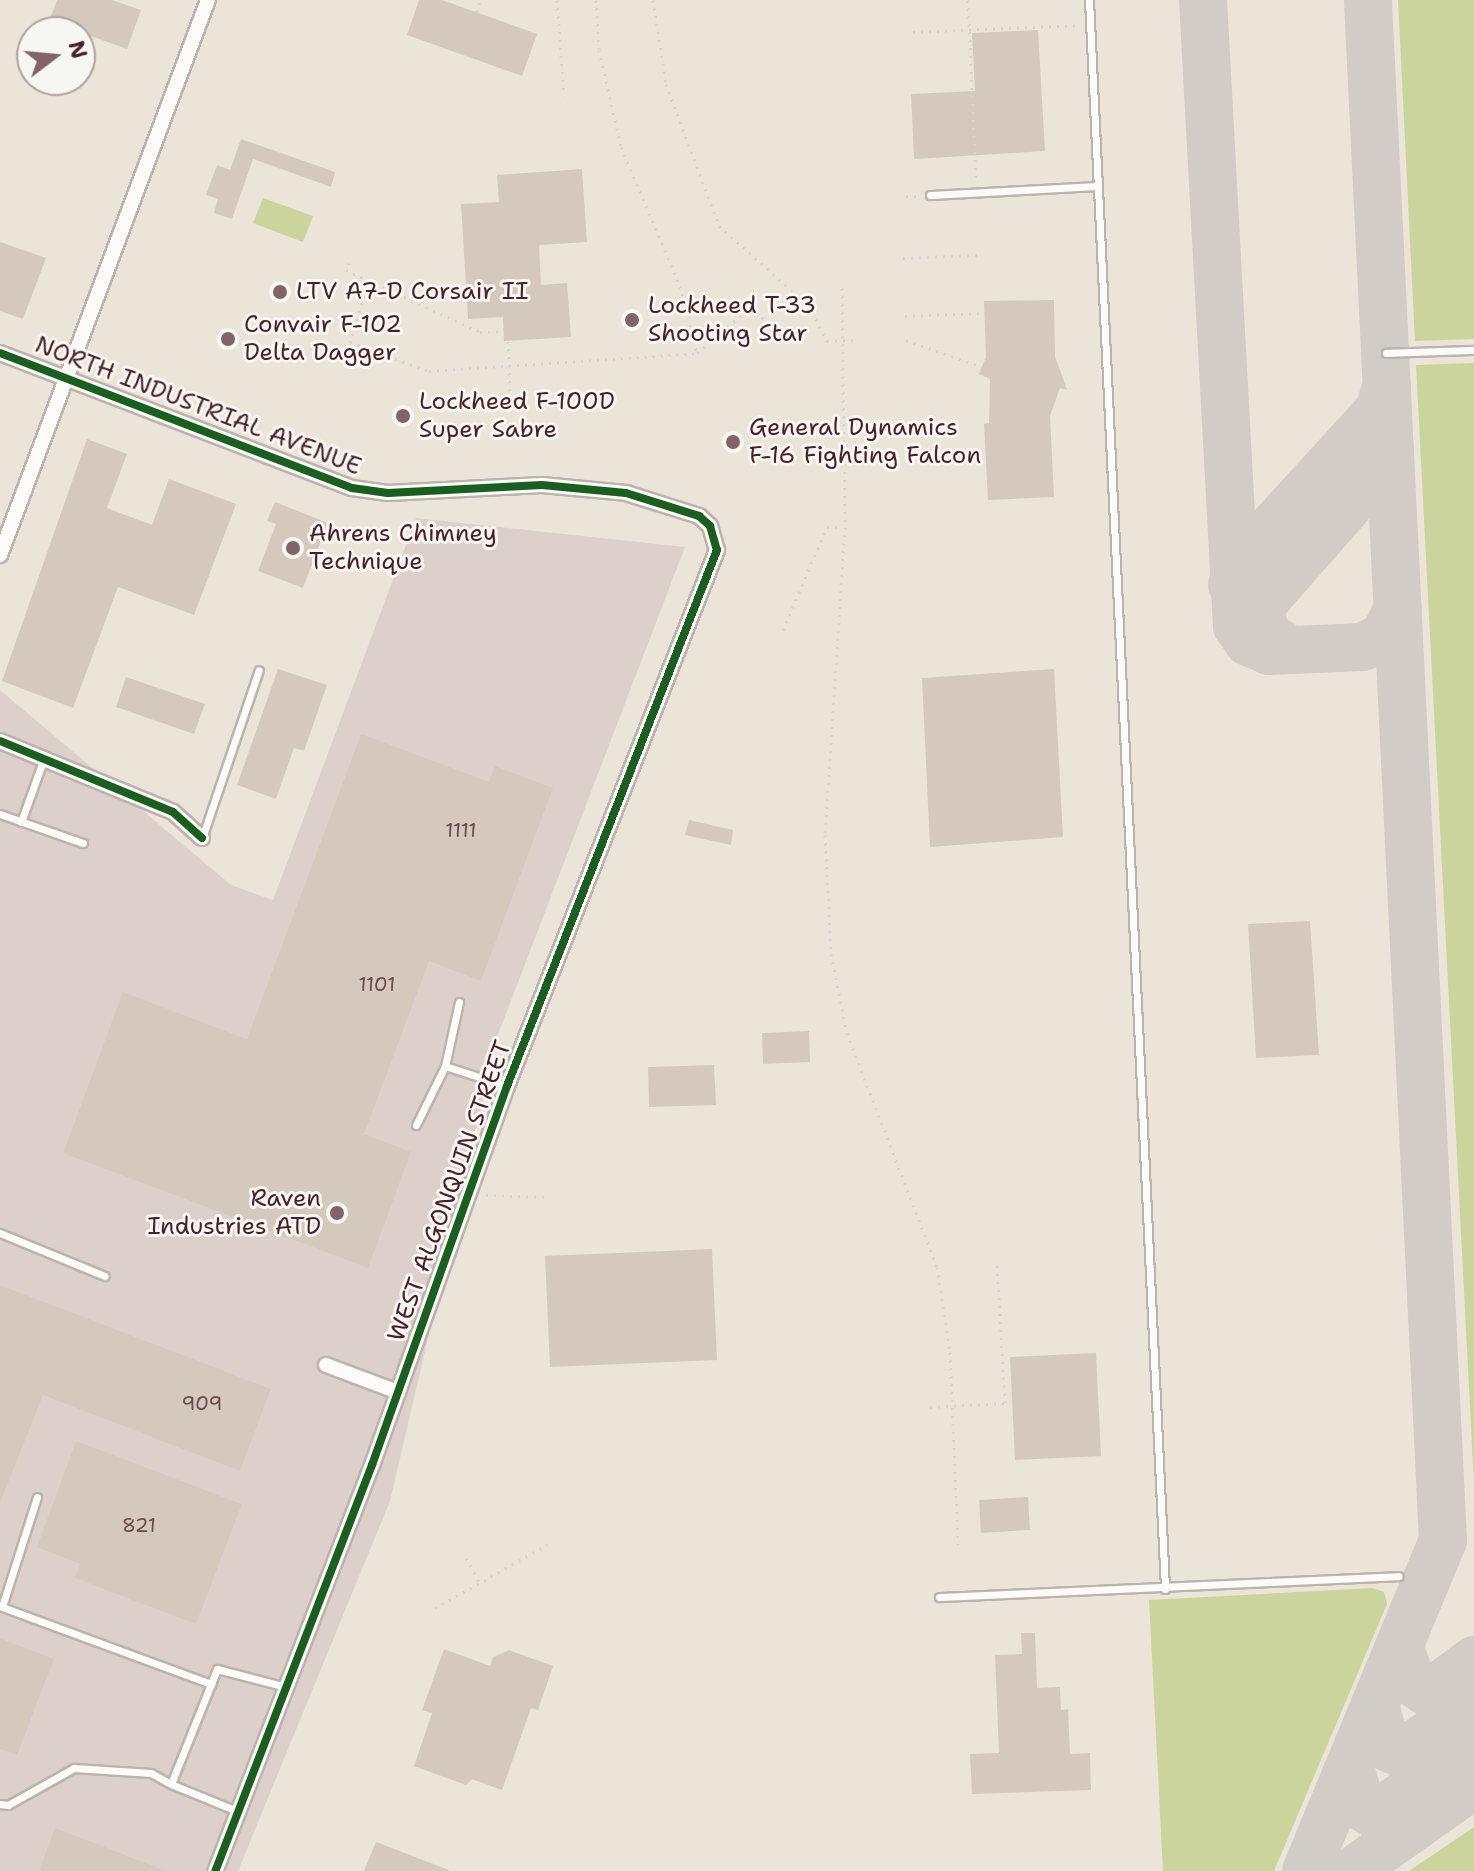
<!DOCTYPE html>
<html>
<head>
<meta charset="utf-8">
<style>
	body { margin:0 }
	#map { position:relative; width:1474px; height:1871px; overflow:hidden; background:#ebe5d9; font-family:"Shantell Sans",sans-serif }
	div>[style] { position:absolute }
	.industrial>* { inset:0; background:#ddd0cb }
	.green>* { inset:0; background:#cbd49c }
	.taxiway>* { height:48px; margin:-24px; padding:0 24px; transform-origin:24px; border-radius:24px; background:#d2ccc6 }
	.building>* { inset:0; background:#d5c9be }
	.path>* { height:3px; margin-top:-1.5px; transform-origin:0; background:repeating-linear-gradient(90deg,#d7d3d0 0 2px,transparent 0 8px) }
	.roads { filter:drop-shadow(2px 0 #bbb3ac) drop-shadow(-2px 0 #bbb3ac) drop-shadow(0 2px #bbb3ac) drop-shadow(0 -2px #bbb3ac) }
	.service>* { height:7px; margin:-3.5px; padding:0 3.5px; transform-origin:3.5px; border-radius:3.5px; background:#fcfbf9 }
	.minor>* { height:14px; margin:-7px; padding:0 7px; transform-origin:7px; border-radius:7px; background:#fcfbf9 }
	.cycleway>* { height:8px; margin:-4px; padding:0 4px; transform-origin:4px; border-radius:4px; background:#1b5e20 }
	.dots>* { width:22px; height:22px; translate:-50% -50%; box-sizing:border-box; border:4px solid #f6f6f2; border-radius:50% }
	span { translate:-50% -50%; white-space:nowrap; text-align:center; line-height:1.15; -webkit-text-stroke:6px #f6f6f2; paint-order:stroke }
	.number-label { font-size:20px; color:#6d4a50 }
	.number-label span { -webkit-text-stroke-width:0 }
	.poi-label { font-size:24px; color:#4a1f2b }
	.left { translate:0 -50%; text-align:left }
	.right { translate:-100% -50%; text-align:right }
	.street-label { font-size:24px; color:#4a1f2b }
	.north { position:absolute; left:16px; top:16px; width:80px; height:80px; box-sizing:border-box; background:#f6f6f2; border:2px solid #b1a0a2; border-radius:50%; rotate:74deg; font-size:22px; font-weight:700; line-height:32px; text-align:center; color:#4a1f2b }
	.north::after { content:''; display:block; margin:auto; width:28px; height:36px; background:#826468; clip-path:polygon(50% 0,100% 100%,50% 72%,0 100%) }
</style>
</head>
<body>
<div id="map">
	<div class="industrial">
		<i style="clip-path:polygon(416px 518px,685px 547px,476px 1092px,484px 1099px,390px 1501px,238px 1871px,0 1871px,0 690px,231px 885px,273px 900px)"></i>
	</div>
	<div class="green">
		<i style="clip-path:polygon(1398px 0,1474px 0,1474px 339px,1415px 341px)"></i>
		<i style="clip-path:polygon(263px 198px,313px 216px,303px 242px,253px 223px)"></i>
		<i style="clip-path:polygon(1474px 363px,1474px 1484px,1416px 365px)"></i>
		<i style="clip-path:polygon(1373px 1588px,1384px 1592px,1387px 1604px,1274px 1871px,1163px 1871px,1149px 1600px)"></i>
		<i style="clip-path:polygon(1474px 1827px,1474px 1871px,1409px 1871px)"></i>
	</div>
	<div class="taxiway">
		<i style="left:1203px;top:0;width:627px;rotate:86.89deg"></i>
		<i style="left:1237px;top:626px;width:19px;rotate:55deg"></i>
		<i style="left:1248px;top:642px;width:23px;rotate:23deg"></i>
		<i style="left:1269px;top:651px;width:94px;rotate:-2.4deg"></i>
		<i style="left:1363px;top:647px;width:24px;rotate:-28deg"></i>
		<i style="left:1384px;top:636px;width:30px;rotate:-63deg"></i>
		<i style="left:1232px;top:585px;width:27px;rotate:-68deg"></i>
		<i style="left:1242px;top:560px;width:203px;rotate:-47.6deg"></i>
		<i style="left:1379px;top:410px;width:27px;rotate:-73deg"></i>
		<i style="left:1290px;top:650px;width:30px;rotate:-146deg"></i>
		<i style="left:1265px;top:633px;width:20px;rotate:-101deg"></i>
		<i style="left:1261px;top:613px;width:13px;rotate:-72deg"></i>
		<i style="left:1265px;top:601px;width:167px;rotate:-48.7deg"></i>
		<i style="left:1375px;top:476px;width:34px;rotate:-64deg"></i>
		<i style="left:1400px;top:1648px;width:36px;rotate:71deg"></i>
		<i style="left:1412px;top:1682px;width:14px;rotate:34deg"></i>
		<i style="left:1424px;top:1690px;width:11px;rotate:-5deg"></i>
		<i style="left:1435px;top:1689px;width:49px;rotate:-36.6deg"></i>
		<i style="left:1376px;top:1708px;width:40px;rotate:75.6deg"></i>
		<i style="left:1386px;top:1747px;width:16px;rotate:22deg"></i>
		<i style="left:1401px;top:1753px;width:88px;rotate:-34.4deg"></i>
		<i style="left:1350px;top:1768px;width:41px;rotate:72.9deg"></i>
		<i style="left:1362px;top:1807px;width:15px;rotate:32deg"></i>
		<i style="left:1375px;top:1815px;width:121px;rotate:-35.3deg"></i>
		<i style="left:1306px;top:1871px;width:357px;rotate:-67.5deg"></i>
		<i style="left:1443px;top:1541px;width:1543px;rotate:-92.79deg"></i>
		<i style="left:1352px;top:1871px;width:149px;rotate:-35.2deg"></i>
	</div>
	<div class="building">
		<i style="clip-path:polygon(57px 0,112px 0,141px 10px,127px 49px,49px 21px)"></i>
		<i style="clip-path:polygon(419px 0,442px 0,537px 34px,522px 76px,407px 35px)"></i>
		<i style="clip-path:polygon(1038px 30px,1045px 151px,914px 159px,911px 94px,975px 91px,972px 33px)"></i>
		<i style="clip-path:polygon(241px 139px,335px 172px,331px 187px,253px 159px,232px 219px,214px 213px,218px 199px,206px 195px,217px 165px,230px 170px)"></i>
		<i style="clip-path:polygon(582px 169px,587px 242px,539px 245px,541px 285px,567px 283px,571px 337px,504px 341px,503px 317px,468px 319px,461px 204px,499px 202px,497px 175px)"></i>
		<i style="clip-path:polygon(0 242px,46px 258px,23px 319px,0 311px)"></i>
		<i style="clip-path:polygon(1054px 300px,1055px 356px,1067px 390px,1060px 388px,1050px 416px,1054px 497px,988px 500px,984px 424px,989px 423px,990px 379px,979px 374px,986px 357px,984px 301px)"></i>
		<i style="clip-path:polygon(87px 439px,127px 454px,107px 508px,152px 525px,169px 479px,236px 504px,194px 615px,118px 587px,73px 708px,2px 681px)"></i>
		<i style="clip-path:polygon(275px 502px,328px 523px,303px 588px,258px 571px,276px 524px,267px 521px)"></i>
		<i style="clip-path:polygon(278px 669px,327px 685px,304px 751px,294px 748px,276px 799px,237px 785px)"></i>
		<i style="clip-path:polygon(1054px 669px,1063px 837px,930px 847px,922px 678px)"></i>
		<i style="clip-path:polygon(126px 677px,205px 704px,194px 734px,116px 707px)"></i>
		<i style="clip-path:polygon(361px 734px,489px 782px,495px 766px,553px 788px,481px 981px,429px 961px,364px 1134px,411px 1152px,368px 1268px,63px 1153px,123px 992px,247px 1039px)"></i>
		<i style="clip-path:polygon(689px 820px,733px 830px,731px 845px,685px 835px)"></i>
		<i style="clip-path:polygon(1310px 921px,1319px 1055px,1256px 1058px,1248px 924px)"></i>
		<i style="clip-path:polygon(809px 1031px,810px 1062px,763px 1064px,762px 1033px)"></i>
		<i style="clip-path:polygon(714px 1065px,716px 1105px,649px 1107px,648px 1067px)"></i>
		<i style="clip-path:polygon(712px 1249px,717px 1360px,550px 1367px,545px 1256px)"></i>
		<i style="clip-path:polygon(0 1285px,271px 1389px,240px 1471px,43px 1395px,0 1503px)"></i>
		<i style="clip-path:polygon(1096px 1353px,1101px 1456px,1015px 1460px,1010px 1357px)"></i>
		<i style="clip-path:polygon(76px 1441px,242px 1504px,196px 1624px,75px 1578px,80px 1564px,37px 1547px)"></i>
		<i style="clip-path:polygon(1028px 1497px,1030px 1530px,981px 1533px,979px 1500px)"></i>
		<i style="clip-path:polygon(1021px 1633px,1035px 1633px,1037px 1688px,1060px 1687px,1061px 1710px,1068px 1709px,1070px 1754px,1090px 1753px,1091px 1790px,972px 1794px,970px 1754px,999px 1753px,995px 1655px,1022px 1654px)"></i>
		<i style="clip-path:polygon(0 1638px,54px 1659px,17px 1755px,0 1749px)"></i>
		<i style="clip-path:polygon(444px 1649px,490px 1666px,493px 1657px,509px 1650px,553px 1666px,538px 1710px,531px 1708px,502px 1790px,472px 1779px,466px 1785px,414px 1766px,432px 1713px,422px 1710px)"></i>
		<i style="clip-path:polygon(55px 1828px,164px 1870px,164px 1871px,39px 1871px)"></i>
		<i style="clip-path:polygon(376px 1842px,449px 1870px,449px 1871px,364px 1871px)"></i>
	</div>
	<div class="path">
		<i style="left:557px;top:0;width:96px;rotate:85.8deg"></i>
		<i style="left:596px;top:0;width:50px;rotate:86.6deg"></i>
		<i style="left:599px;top:50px;width:99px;rotate:77.2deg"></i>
		<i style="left:621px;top:147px;width:151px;rotate:67deg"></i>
		<i style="left:680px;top:286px;width:69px;rotate:75.8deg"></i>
		<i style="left:653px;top:0;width:85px;rotate:81.2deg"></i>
		<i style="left:666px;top:84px;width:152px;rotate:69.5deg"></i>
		<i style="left:719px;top:226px;width:119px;rotate:41.6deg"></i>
		<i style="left:808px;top:305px;width:41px;rotate:62.2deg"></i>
		<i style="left:827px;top:341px;width:29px;rotate:-2deg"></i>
		<i style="left:968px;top:0;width:181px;rotate:87.5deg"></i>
		<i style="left:477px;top:12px;width:12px;rotate:-76deg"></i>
		<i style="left:913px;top:32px;width:164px;rotate:-2.4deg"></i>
		<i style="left:906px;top:196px;width:12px"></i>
		<i style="left:903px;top:258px;width:77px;rotate:-2.2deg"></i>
		<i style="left:349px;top:263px;width:8px;rotate:113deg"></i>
		<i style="left:346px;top:270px;width:148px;rotate:24.8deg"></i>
		<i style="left:480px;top:332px;width:24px;rotate:-2deg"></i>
		<i style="left:369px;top:280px;width:65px;rotate:107deg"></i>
		<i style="left:350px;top:342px;width:84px;rotate:20.2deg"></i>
		<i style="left:429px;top:371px;width:269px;rotate:-3.8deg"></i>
		<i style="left:697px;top:353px;width:65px;rotate:-40deg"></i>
		<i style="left:747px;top:311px;width:20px;rotate:24deg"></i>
		<i style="left:842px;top:288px;width:239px;rotate:89.3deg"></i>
		<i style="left:845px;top:527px;width:309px;rotate:93.7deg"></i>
		<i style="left:825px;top:835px;width:119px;rotate:87.1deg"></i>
		<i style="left:831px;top:954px;width:81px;rotate:78.6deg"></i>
		<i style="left:847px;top:1033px;width:251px;rotate:69deg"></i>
		<i style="left:937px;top:1267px;width:86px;rotate:81.3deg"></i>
		<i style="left:950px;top:1352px;width:193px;rotate:87.6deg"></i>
		<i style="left:905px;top:316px;width:79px;rotate:-2.2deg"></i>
		<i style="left:906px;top:340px;width:81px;rotate:19.6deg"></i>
		<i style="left:508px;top:341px;width:52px;rotate:87.8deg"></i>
		<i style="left:783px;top:630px;width:112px;rotate:-66.9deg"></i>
		<i style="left:827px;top:527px;width:16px"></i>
		<i style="left:486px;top:1195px;width:64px;rotate:1.8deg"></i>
		<i style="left:930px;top:1407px;width:75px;rotate:-3.1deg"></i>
		<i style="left:1005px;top:1403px;width:138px;rotate:-93.3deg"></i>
		<i style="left:466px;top:1558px;width:29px;rotate:61deg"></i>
		<i style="left:435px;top:1608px;width:129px;rotate:-29.4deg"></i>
	</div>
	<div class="roads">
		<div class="service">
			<i style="left:1089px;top:0;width:1591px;rotate:87.26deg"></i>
			<i style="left:930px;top:195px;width:168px;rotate:-3.1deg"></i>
			<i style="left:1386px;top:353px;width:88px;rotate:-2deg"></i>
			<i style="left:0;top:814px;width:88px;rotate:19.3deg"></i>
			<i style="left:21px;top:822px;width:68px;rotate:-70.2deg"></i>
			<i style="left:202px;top:838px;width:177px;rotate:-71.3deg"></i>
			<i style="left:459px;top:1002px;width:66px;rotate:102.3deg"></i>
			<i style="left:445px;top:1066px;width:65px;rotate:17.9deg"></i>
			<i style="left:416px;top:1125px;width:66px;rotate:-63.8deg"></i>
			<i style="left:0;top:1233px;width:113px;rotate:22.3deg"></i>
			<i style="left:37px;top:1497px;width:115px;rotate:107.7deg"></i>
			<i style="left:2px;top:1607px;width:223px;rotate:20.2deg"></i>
			<i style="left:939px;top:1597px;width:460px;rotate:-2.6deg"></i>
			<i style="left:0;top:1804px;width:8px;rotate:7deg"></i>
			<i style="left:8px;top:1805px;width:76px;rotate:-29.3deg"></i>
			<i style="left:74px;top:1768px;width:77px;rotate:3.7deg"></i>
			<i style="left:151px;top:1773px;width:23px;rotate:29deg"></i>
			<i style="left:237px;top:1811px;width:71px;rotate:-157.8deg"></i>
			<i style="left:171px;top:1784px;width:124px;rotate:-68.2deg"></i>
			<i style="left:217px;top:1669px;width:71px;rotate:14.6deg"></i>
		</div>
		<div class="minor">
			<i style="left:0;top:353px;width:377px;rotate:21deg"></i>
			<i style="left:352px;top:488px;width:36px;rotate:8deg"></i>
			<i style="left:388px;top:493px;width:154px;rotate:-3deg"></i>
			<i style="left:542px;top:485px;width:84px;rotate:5.4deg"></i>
			<i style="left:626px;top:493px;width:77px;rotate:17.5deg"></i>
			<i style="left:699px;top:516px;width:15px;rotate:42deg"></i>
			<i style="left:710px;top:526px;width:25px;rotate:74deg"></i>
			<i style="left:717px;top:550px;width:576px;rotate:111.39deg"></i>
			<i style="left:507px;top:1086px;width:402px;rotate:109.6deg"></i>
			<i style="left:372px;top:1465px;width:435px;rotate:111.1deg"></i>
			<i style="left:0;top:555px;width:593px;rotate:-69.46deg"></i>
			<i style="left:0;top:741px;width:187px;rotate:22.3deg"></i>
			<i style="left:173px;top:812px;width:39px;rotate:42deg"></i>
			<i style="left:326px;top:1365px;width:77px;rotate:20.6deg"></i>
		</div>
	</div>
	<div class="cycleway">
		<i style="left:0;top:353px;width:377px;rotate:21deg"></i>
		<i style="left:352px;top:488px;width:36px;rotate:8deg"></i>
		<i style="left:388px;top:493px;width:154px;rotate:-3deg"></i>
		<i style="left:542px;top:485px;width:84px;rotate:5.4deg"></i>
		<i style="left:626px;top:493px;width:77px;rotate:17.5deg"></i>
		<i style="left:699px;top:516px;width:15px;rotate:42deg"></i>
		<i style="left:710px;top:526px;width:25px;rotate:74deg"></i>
		<i style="left:717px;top:550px;width:576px;rotate:111.39deg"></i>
		<i style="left:507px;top:1086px;width:402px;rotate:109.6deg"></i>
		<i style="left:372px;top:1465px;width:435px;rotate:111.1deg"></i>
		<i style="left:0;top:741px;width:187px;rotate:22.3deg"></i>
		<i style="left:173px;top:812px;width:39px;rotate:42deg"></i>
	</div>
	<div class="dots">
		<i style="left:280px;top:292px;background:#826468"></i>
		<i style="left:632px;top:320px;background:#826468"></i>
		<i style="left:228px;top:339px;background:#826468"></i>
		<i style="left:403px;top:416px;background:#826468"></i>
		<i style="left:733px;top:442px;background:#826468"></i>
		<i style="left:293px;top:548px;background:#826468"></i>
		<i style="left:337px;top:1213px;background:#826468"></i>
	</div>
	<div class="number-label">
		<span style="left:461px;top:830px">1111</span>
		<span style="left:377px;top:984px">1101</span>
		<span style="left:202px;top:1403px">909</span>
		<span style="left:139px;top:1525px">821</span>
	</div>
	<div class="poi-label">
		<span class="left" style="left:296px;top:292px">LTV A7-D Corsair II</span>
		<span class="left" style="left:648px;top:320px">Lockheed T-33<br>Shooting Star</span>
		<span class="left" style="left:244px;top:339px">Convair F-102<br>Delta Dagger</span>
		<span class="left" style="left:419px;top:416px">Lockheed F-100D<br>Super Sabre</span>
		<span class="left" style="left:749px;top:442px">General Dynamics<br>F-16 Fighting Falcon</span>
		<span class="left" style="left:309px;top:548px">Ahrens Chimney<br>Technique</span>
		<span class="right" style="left:321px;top:1213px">Raven<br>Industries ATD</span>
	</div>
	<div class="street-label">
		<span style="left:198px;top:406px;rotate:21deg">NORTH INDUSTRIAL AVENUE</span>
		<span style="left:450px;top:1191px;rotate:-70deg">WEST ALGONQUIN STREET</span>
	</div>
	<div class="north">N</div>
</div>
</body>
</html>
